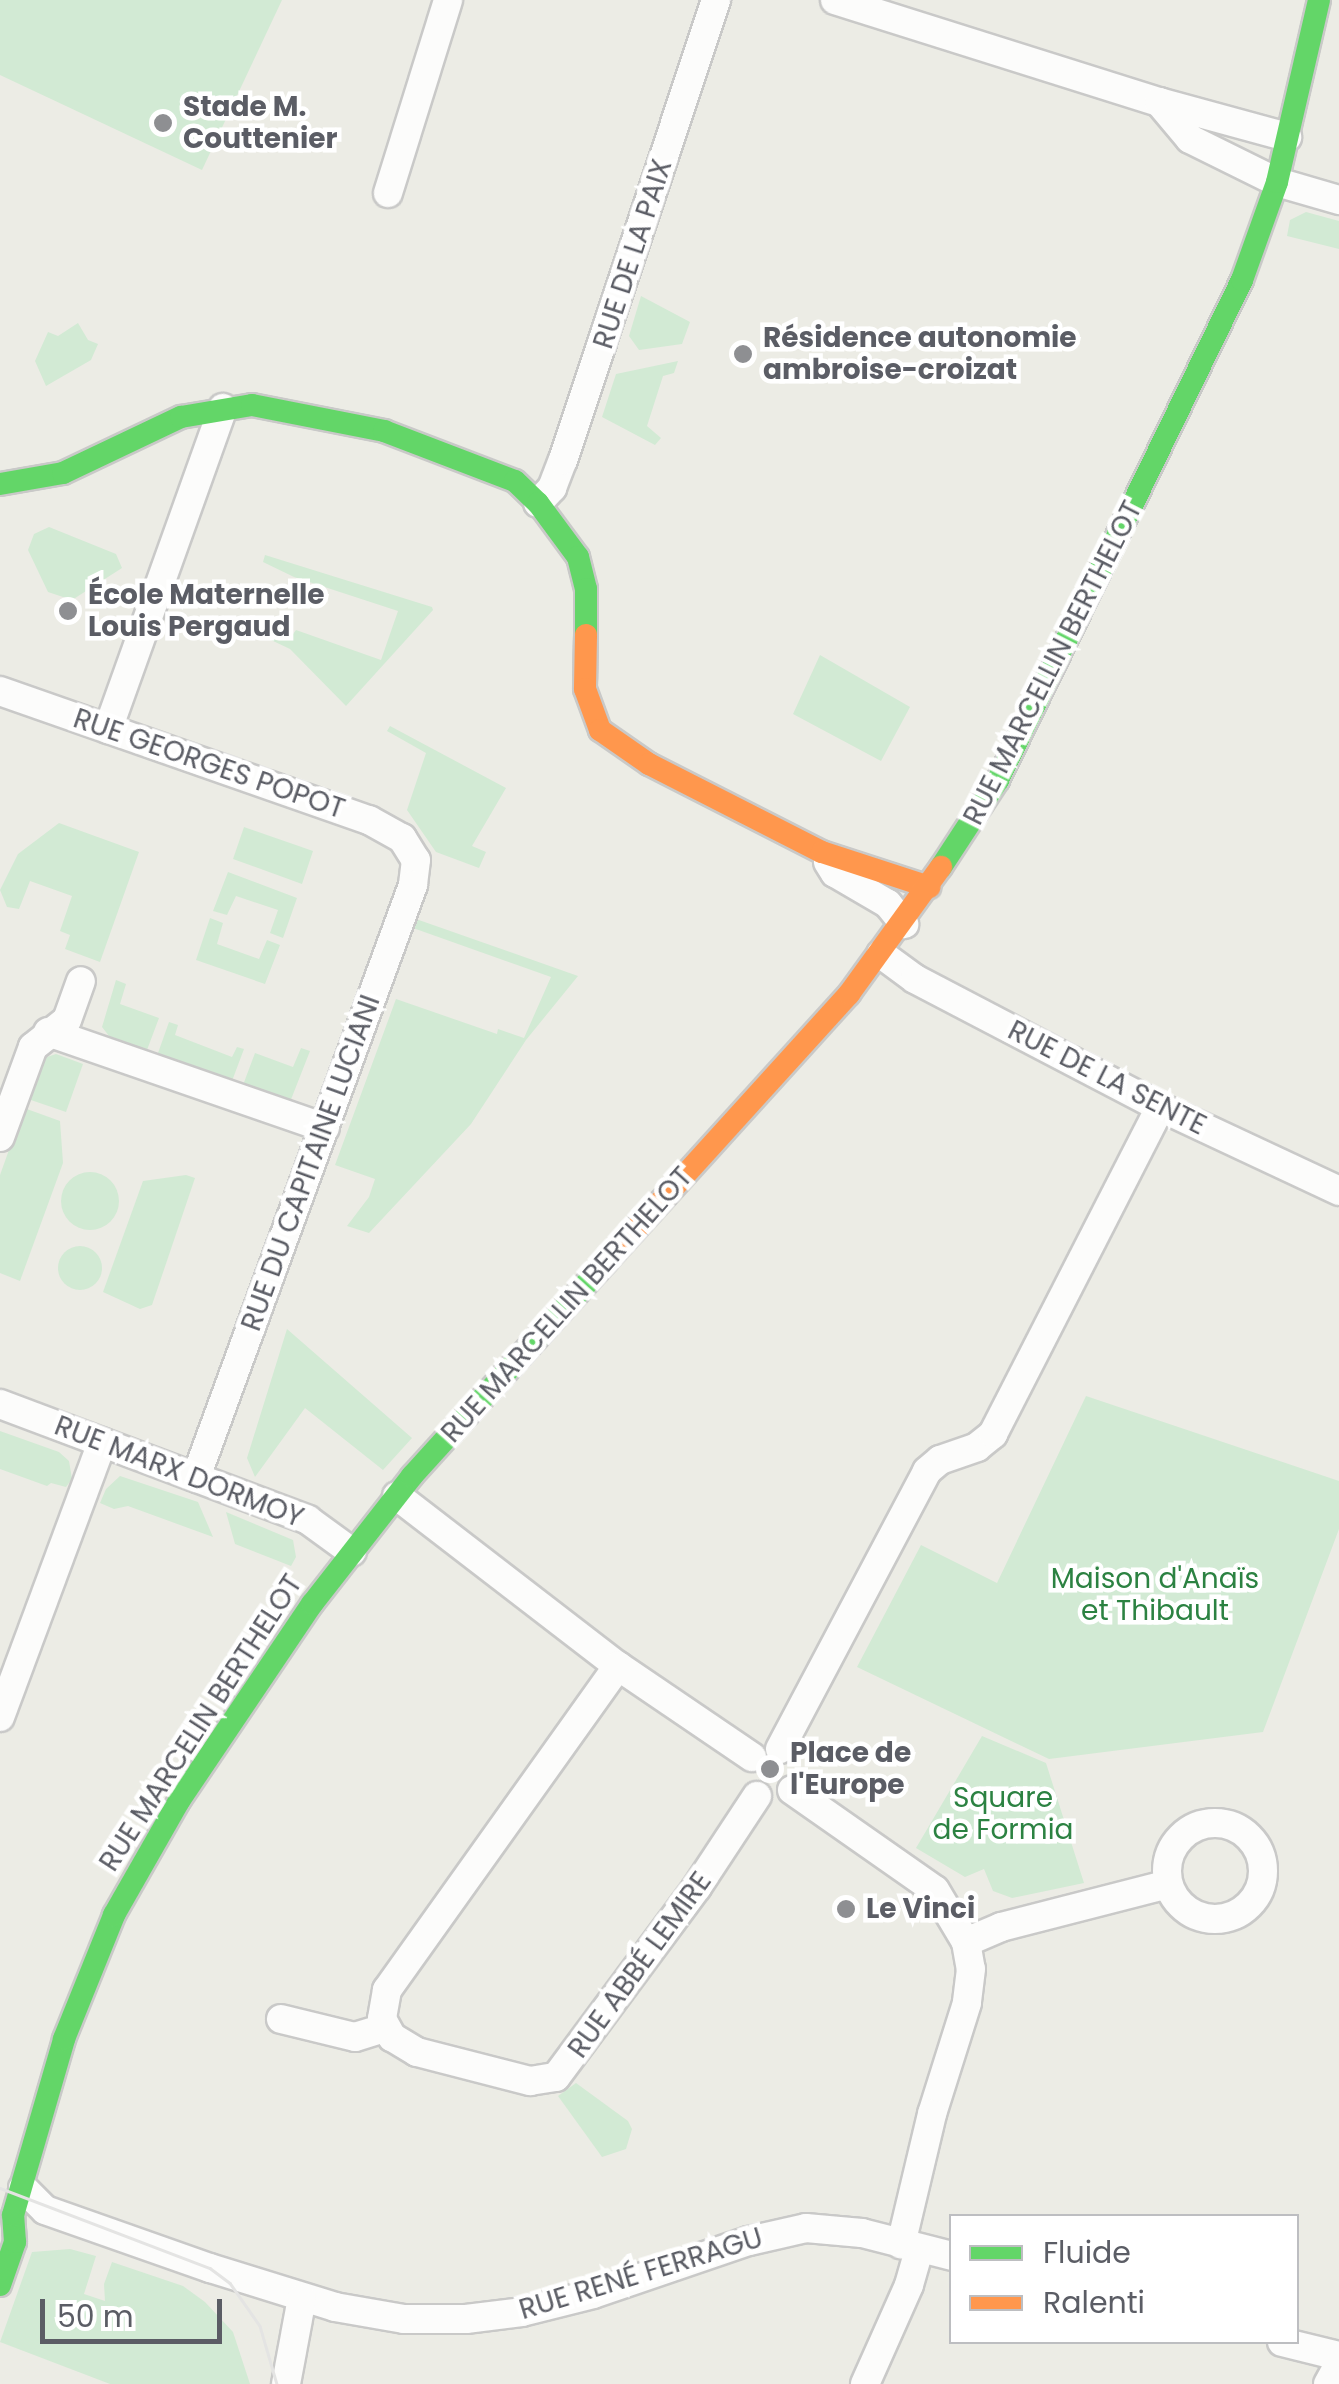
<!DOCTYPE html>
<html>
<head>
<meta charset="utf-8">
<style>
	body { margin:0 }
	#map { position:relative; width:1339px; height:2384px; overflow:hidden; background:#ecece5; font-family:Poppins,sans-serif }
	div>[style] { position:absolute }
	.green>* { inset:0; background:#d2ead4 }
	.round { border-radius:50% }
	.roads { filter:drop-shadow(2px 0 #c9c9c8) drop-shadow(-2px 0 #c9c9c8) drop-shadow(0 2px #c9c9c8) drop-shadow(0 -2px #c9c9c8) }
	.street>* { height:28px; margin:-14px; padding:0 14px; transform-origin:14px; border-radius:14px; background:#fcfcfb }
	.street>.ring { margin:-14px; padding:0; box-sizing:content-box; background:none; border:28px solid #fcfcfb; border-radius:50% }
	.fast>* { height:22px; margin:-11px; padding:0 11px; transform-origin:11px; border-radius:11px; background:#63d668 }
	.slow>* { height:22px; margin:-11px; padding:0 11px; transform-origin:11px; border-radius:11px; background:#ff974d }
	.tram>* { height:2.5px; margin:-1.25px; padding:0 1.25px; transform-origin:1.25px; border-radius:1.25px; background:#e4e4e3 }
	.dots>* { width:28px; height:28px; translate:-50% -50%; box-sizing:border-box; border:5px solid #fff; border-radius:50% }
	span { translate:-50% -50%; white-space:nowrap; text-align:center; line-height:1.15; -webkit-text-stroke:9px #fff; paint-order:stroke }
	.poi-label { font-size:28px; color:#5b5d65; font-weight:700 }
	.left { translate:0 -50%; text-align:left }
	.street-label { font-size:28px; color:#5b5d65 }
	.park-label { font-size:28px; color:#2c8242 }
	.legend { position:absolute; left:949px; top:2214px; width:350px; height:130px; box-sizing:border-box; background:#fff; border:2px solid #bdbec1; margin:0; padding:12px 18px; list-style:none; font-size:30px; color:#5b5d65 }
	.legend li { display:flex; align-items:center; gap:20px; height:50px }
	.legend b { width:50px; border:2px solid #bdbec1 }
	.scale { position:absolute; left:40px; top:2299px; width:182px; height:45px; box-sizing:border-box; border:5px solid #5b5d65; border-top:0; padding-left:12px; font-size:30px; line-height:35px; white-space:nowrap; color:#5b5d65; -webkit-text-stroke:8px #fff; paint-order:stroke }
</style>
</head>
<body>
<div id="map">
	<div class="green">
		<i style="clip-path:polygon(0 0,282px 0,202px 170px,0 75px)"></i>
		<i style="clip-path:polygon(1306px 212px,1339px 221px,1339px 249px,1287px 236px,1290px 220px)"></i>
		<i style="clip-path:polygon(641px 296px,690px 322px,682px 344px,639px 350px,629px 336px)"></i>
		<i style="clip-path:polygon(78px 323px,88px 340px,98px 344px,91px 360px,46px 386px,35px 361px,48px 332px,58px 336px)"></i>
		<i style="clip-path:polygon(678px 361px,674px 373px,663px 376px,647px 426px,661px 438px,655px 445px,602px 417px,616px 374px)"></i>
		<i style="clip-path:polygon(49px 527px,116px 554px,122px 568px,72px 600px,48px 592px,28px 550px,34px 534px)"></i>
		<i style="clip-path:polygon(265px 555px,432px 607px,433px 610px,346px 706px,290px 649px,241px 626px,244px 619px,291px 637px,296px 630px,381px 660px,398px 611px,294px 577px,263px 562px)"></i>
		<i style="clip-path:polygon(820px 655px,910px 707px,881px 761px,793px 714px)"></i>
		<i style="clip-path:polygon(390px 726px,506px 788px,472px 846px,486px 852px,479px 868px,436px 852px,407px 810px,426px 753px,387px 731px)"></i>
		<i style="clip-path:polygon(59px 823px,139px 852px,100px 962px,65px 949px,70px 935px,60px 931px,72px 896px,30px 881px,19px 909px,7px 907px,0 890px,18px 854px)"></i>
		<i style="clip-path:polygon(244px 827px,313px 851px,302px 884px,233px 859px)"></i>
		<i style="clip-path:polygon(228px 872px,297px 898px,283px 938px,270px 933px,278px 910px,236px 896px,227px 915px,213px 911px)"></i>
		<i style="clip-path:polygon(210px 918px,223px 923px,217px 944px,259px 959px,267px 940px,280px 945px,265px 984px,196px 960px)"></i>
		<i style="clip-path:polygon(416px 919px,578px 976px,526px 1040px,471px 1124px,369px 1233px,347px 1226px,369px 1197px,375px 1179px,335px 1165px,396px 999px,497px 1034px,498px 1029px,524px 1038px,551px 977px,413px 928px)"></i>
		<i style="clip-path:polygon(116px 980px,126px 984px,120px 1004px,159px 1018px,147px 1050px,109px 1036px,102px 1027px)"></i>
		<i style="clip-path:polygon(169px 1022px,178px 1025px,175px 1035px,232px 1057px,237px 1047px,244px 1049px,232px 1081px,158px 1053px)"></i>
		<i style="clip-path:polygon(301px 1048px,310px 1051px,290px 1102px,243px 1085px,255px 1053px,293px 1067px)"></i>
		<i style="clip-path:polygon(56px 1054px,83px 1064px,66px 1112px,28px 1099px,44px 1058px)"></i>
		<i style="clip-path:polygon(24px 1108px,60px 1121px,63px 1163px,20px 1281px,0 1273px,0 1175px)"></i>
		<i class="round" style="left:61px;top:1172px;width:58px;height:58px"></i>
		<i style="clip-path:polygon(186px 1175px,195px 1178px,152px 1305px,140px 1309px,103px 1292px,143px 1181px)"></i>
		<i class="round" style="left:58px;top:1246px;width:44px;height:44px"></i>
		<i style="clip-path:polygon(287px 1329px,412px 1438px,383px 1470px,305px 1408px,255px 1477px,247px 1458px)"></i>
		<i style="clip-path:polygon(1086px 1396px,1339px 1481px,1339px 1529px,1263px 1732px,1049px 1759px,857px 1667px,921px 1545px,997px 1583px)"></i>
		<i style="clip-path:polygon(0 1431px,59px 1452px,69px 1461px,72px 1479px,66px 1487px,51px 1483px,47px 1486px,0 1469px)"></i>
		<i style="clip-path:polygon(120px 1476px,198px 1502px,213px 1537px,128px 1506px,114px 1509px,100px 1503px,106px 1489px)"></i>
		<i style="clip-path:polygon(226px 1512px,293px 1540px,296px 1557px,291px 1566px,235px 1544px)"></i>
		<i style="clip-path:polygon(982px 1736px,1046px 1763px,1084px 1883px,1012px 1898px,993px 1891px,984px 1869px,965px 1877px,916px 1848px)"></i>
		<i style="clip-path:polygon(576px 2083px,628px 2121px,632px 2129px,626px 2149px,602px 2157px,558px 2096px)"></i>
		<i style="clip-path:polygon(70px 2249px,96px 2256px,84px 2294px,105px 2301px,104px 2284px,112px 2262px,183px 2286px,205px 2302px,233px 2332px,250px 2384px,110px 2384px,0 2342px,32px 2252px)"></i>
	</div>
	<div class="roads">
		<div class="street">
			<i style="left:835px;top:0;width:340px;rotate:17.5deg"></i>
			<i style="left:1159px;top:102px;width:133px;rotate:15.3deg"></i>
			<i style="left:1159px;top:102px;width:48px;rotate:50deg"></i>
			<i style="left:1190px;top:139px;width:97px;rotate:26.3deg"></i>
			<i style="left:1277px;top:182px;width:65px;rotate:16.2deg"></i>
			<i style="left:388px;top:193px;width:202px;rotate:-72.7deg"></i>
			<i style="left:538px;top:503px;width:21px;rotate:-47deg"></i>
			<i style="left:552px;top:488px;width:30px;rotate:-69deg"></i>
			<i style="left:563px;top:460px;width:485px;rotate:-71.6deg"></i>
			<i style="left:0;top:691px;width:391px;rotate:19.3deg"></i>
			<i style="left:369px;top:820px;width:38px;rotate:29deg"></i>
			<i style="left:402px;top:838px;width:26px;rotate:58deg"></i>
			<i style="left:416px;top:860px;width:25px;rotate:97deg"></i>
			<i style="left:413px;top:885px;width:631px;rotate:110.13deg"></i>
			<i style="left:108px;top:729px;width:341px;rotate:-70.3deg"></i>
			<i style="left:828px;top:862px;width:13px;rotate:58deg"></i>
			<i style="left:835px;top:873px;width:61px;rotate:30.3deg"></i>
			<i style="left:888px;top:904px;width:26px;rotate:51deg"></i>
			<i style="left:881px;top:954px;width:42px;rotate:36.3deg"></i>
			<i style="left:915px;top:979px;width:276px;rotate:27.6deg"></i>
			<i style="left:1160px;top:1107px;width:198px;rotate:25.1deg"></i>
			<i style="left:48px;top:1032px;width:293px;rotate:19.1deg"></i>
			<i style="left:0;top:1137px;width:96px;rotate:-69.9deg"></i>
			<i style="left:33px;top:1047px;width:43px;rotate:-38.5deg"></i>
			<i style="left:67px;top:1020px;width:41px;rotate:-70.3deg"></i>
			<i style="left:0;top:1404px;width:329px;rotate:20.6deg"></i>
			<i style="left:308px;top:1520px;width:54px;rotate:36deg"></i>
			<i style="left:397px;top:1496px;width:279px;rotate:37.6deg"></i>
			<i style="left:618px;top:1666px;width:162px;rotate:34.2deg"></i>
			<i style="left:618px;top:1666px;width:398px;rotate:125.5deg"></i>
			<i style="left:387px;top:1990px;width:29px;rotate:100deg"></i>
			<i style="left:382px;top:2019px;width:21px;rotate:61deg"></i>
			<i style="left:392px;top:2037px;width:29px;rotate:31deg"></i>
			<i style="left:417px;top:2052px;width:117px;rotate:14.4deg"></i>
			<i style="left:530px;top:2081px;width:26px;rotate:-9deg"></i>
			<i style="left:556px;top:2077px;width:237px;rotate:-53.4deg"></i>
			<i style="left:697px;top:1887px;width:109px;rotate:-56.6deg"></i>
			<i style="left:0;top:1717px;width:293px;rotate:-69.6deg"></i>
			<i style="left:780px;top:1749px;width:314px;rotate:-62.1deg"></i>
			<i style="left:927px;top:1471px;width:17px;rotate:-40deg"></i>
			<i style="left:940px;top:1460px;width:39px;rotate:-19deg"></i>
			<i style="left:977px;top:1447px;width:21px;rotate:-39deg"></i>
			<i style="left:993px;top:1434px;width:367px;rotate:-62.9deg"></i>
			<i style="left:792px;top:1790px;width:174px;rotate:35deg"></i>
			<i style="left:935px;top:1890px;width:61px;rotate:59.2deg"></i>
			<i style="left:966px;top:1942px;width:27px;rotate:80deg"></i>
			<i style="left:971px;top:1969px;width:34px;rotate:97deg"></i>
			<i style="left:967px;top:2003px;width:116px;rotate:107.5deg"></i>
			<i style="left:932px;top:2114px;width:134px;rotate:103.4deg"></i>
			<i class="ring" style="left:1167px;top:1823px;width:68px;height:68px"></i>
			<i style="left:966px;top:1942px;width:38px;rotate:-23deg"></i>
			<i style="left:1001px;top:1927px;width:172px;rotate:-14.4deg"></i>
			<i style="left:281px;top:2019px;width:76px;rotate:13.7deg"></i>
			<i style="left:355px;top:2037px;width:31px;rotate:-17deg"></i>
			<i style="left:23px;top:2188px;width:31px;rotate:45deg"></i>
			<i style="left:45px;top:2210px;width:175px;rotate:19.4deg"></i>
			<i style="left:210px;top:2268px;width:131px;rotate:17.3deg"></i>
			<i style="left:335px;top:2307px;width:70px;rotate:9.9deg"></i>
			<i style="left:404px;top:2319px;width:62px"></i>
			<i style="left:466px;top:2319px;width:56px;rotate:-7.1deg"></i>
			<i style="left:522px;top:2312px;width:73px;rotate:-14.2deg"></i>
			<i style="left:593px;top:2294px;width:165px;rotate:-18.8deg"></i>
			<i style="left:749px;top:2241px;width:58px;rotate:-12.8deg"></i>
			<i style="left:806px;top:2228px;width:56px;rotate:5.1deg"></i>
			<i style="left:862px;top:2233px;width:93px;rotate:14.3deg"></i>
			<i style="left:1282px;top:2342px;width:59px;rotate:13.8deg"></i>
			<i style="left:286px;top:2384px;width:87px;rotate:-79.5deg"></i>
			<i style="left:865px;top:2384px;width:108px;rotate:-66deg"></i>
			<i style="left:909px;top:2285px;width:37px;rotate:-74deg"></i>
			<i style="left:1328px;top:2384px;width:23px;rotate:-61deg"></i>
		</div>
		<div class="fast">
			<i style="left:0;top:484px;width:64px;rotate:-9.9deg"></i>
			<i style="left:63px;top:473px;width:131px;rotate:-25.4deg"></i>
			<i style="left:181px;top:417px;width:72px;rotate:-9.6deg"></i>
			<i style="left:252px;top:405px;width:135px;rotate:11.1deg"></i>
			<i style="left:384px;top:431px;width:140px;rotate:20.9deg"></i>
			<i style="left:515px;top:481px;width:32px;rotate:44deg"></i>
			<i style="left:538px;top:503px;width:67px;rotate:53.5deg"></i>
			<i style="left:578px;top:557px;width:33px;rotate:76deg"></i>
			<i style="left:586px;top:589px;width:46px;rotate:90deg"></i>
			<i style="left:941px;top:867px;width:104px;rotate:-56.8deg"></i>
			<i style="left:998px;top:780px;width:556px;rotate:-63.99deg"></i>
			<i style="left:1242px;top:280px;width:104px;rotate:-70.3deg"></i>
			<i style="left:1277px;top:182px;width:187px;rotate:-77deg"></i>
			<i style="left:0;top:2285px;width:46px;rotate:-70.8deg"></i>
			<i style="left:15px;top:2242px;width:27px;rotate:-94deg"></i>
			<i style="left:13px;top:2215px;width:183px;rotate:-73.8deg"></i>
			<i style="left:64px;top:2039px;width:134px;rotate:-68deg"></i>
			<i style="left:114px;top:1915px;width:131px;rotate:-60.3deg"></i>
			<i style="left:179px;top:1801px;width:238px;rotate:-56deg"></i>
			<i style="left:312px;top:1604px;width:162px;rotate:-52deg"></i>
			<i style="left:412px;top:1476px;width:289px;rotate:-47.8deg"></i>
		</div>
		<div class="slow">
			<i style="left:586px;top:635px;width:54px;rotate:91.1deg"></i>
			<i style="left:585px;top:689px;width:44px;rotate:69.9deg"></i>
			<i style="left:600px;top:730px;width:60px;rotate:34.8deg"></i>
			<i style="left:649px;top:764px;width:194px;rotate:27deg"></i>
			<i style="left:822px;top:852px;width:113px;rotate:18.1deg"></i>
			<i style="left:606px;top:1262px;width:362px;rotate:-47.8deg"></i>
			<i style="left:849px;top:994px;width:157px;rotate:-54.1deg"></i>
		</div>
	</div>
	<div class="tram">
		<i style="left:0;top:2188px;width:225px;rotate:20.9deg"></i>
		<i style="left:210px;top:2268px;width:25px;rotate:37deg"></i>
		<i style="left:230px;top:2283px;width:52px;rotate:55.1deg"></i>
		<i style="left:260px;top:2326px;width:60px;rotate:73.7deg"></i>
	</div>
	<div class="dots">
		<i style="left:163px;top:123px;background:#8e8f92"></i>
		<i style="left:743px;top:354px;background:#8e8f92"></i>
		<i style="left:68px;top:611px;background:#8e8f92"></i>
		<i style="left:770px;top:1769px;background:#8e8f92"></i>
		<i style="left:846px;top:1909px;background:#8e8f92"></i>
	</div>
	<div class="poi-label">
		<span class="left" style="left:183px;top:123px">Stade M.<br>Couttenier</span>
		<span class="left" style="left:763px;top:354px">Résidence autonomie<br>ambroise-croizat</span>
		<span class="left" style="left:88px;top:611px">École Maternelle<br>Louis Pergaud</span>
		<span class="left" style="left:790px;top:1769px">Place de<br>l'Europe</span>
		<span class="left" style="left:866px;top:1909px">Le Vinci</span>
	</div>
	<div class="street-label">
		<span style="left:633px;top:254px;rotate:-72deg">RUE DE LA PAIX</span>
		<span style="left:1053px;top:663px;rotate:-63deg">RUE MARCELLIN BERTHELOT</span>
		<span style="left:209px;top:764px;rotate:19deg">RUE GEORGES POPOT</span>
		<span style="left:1107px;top:1078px;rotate:27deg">RUE DE LA SENTE</span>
		<span style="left:311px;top:1163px;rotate:-70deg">RUE DU CAPITAINE LUCIANI</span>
		<span style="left:567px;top:1305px;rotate:-48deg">RUE MARCELLIN BERTHELOT</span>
		<span style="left:179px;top:1472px;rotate:21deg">RUE MARX DORMOY</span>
		<span style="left:201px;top:1723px;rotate:-57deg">RUE MARCELIN BERTHELOT</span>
		<span style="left:640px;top:1965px;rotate:-54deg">RUE ABBÉ LEMIRE</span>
		<span style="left:641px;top:2274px;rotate:-17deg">RUE RENÉ FERRAGU</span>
	</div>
	<div class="park-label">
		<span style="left:1155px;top:1595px">Maison d'Anaïs<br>et Thibault</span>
		<span style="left:1003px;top:1814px">Square<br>de Formia</span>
	</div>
	<ul class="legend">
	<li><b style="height:12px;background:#63d668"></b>Fluide</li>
	<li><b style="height:12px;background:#ff974d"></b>Ralenti</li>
	</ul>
	<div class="scale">50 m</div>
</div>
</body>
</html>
